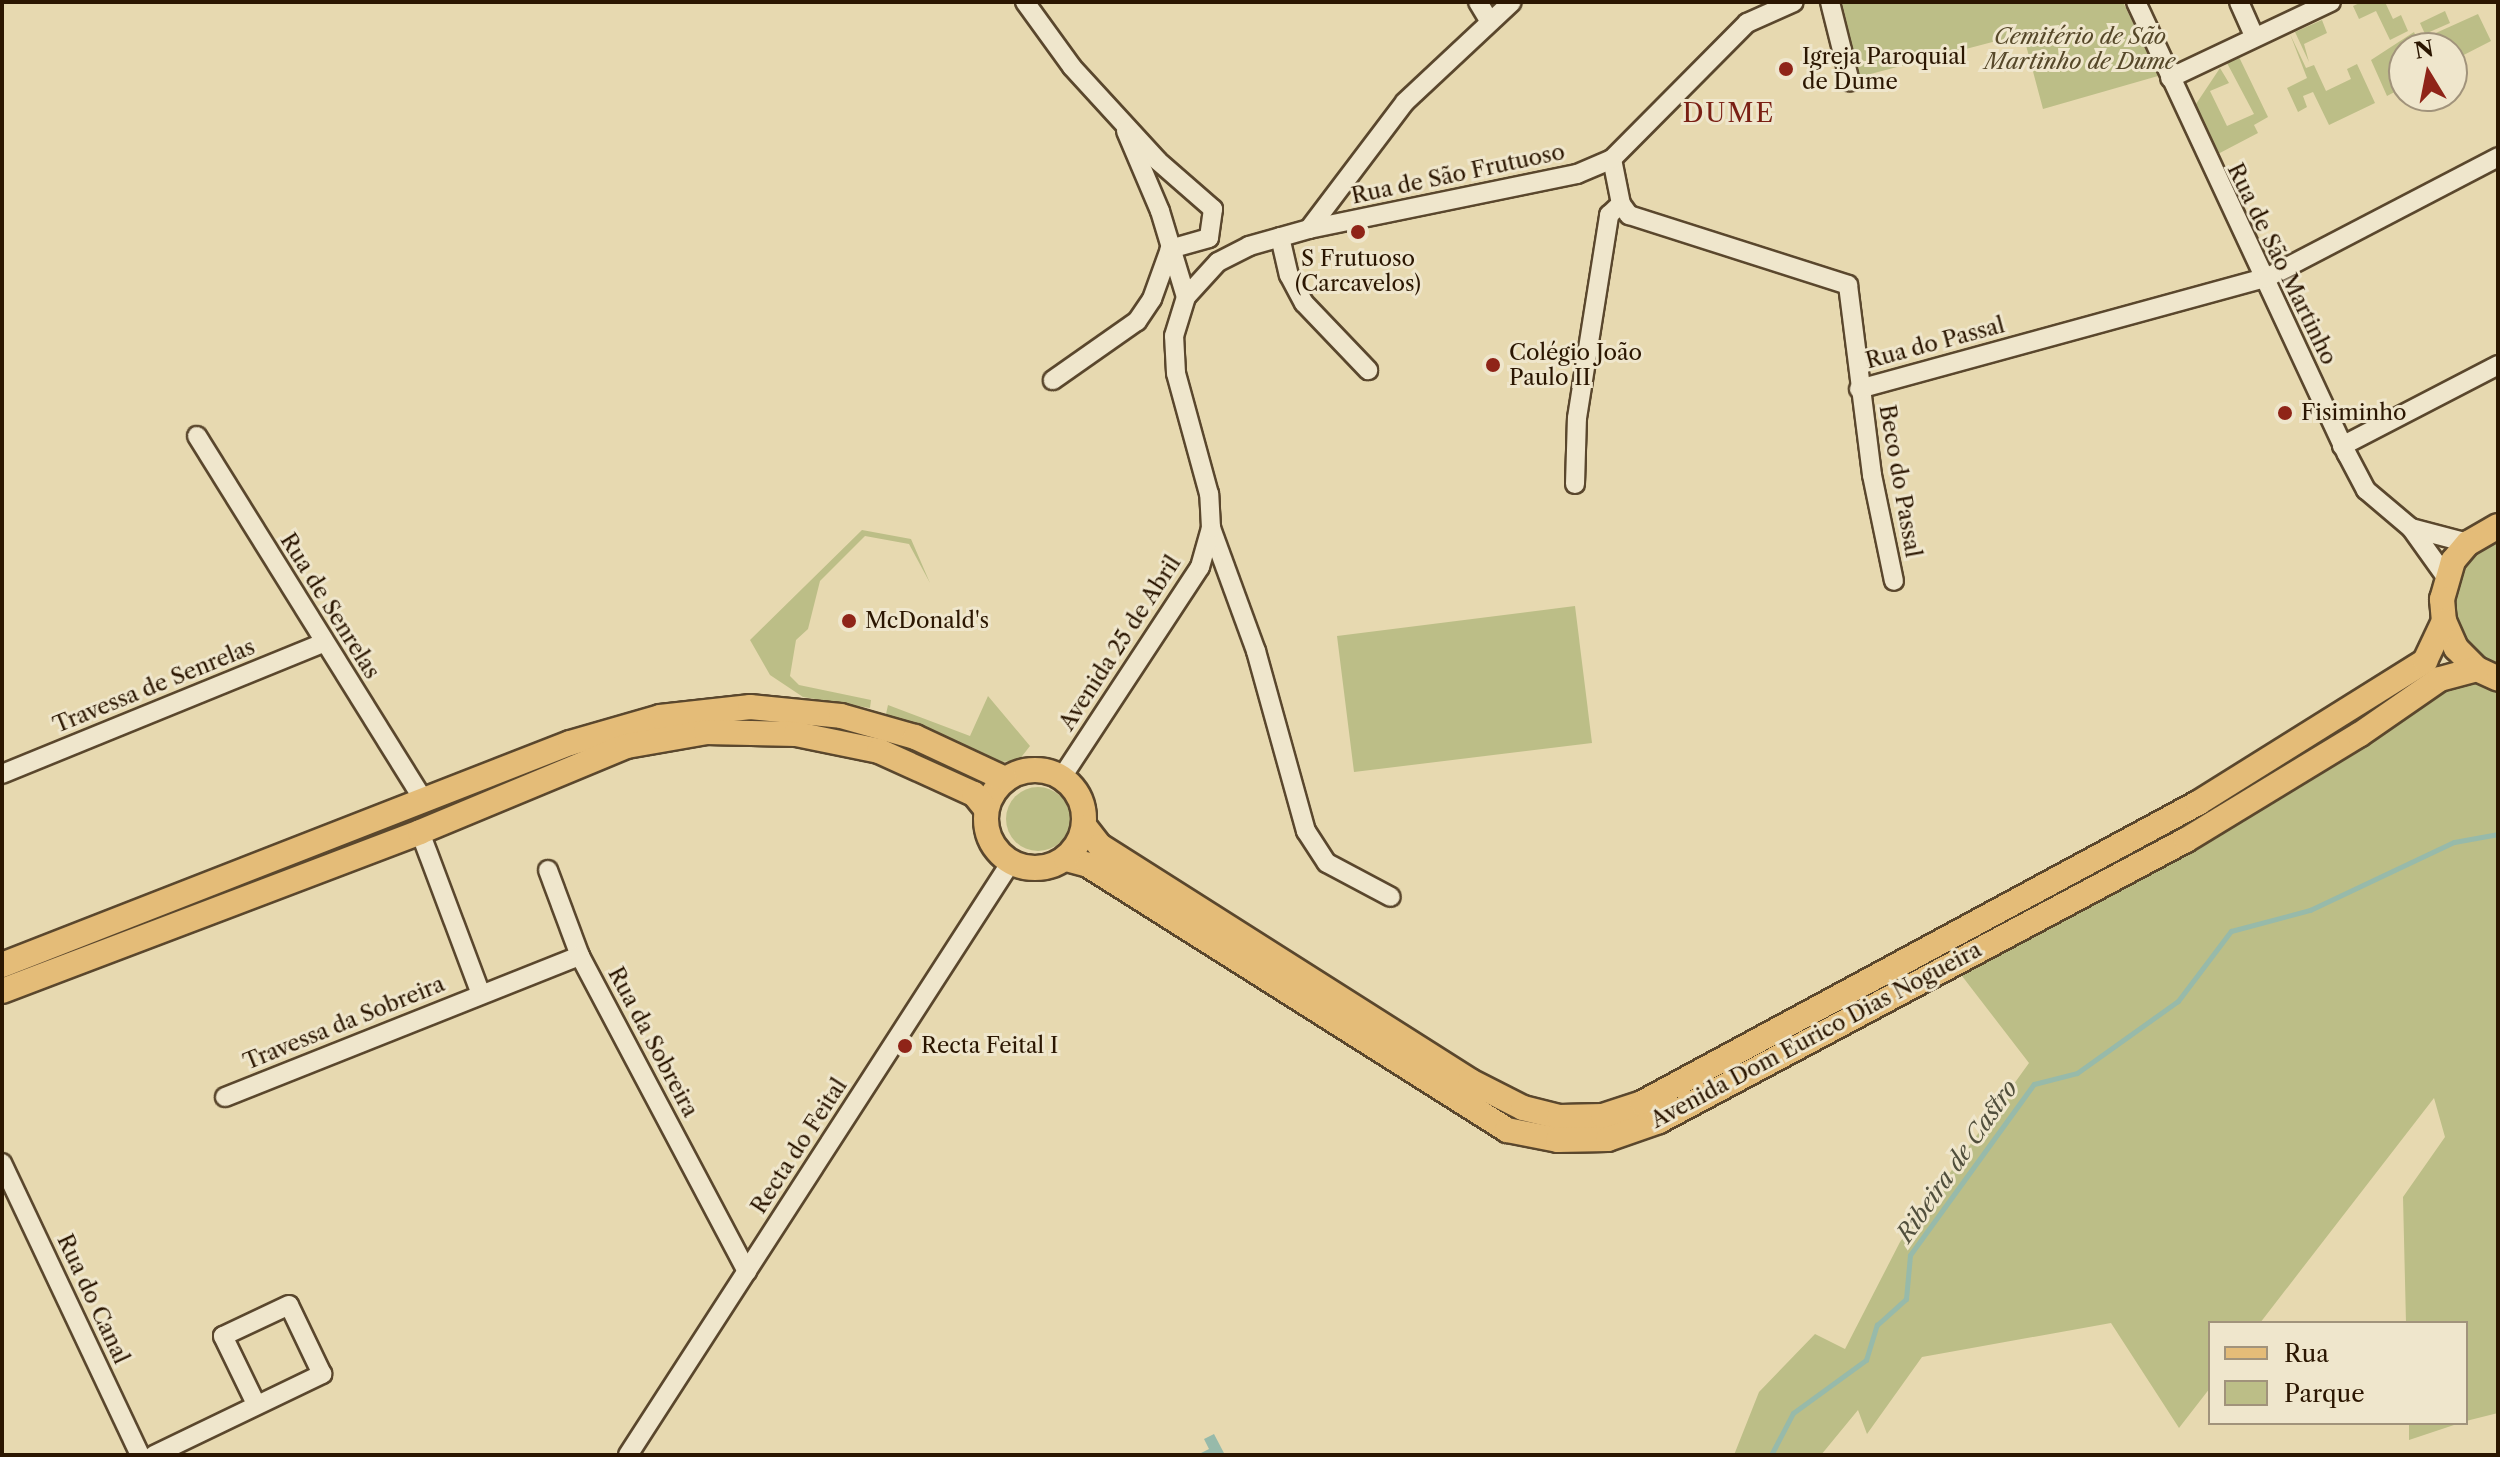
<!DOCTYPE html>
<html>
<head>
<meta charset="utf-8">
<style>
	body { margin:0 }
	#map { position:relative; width:2500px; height:1457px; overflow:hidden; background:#e7d9b0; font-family:"Libre Caslon Text",serif }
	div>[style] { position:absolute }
	.green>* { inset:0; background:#bcbe87 }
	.round { border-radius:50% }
	.water>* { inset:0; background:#97baaa }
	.stream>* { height:5px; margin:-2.5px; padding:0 2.5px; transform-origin:2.5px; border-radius:2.5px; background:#97baaa }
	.roads { filter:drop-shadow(2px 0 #5a472d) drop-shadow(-2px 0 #5a472d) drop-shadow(0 2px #5a472d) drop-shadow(0 -2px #5a472d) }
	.minor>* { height:18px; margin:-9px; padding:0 9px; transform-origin:9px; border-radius:9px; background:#efe6cc }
	.major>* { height:24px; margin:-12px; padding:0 12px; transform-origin:12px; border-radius:12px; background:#e4bc78 }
	.major>.ring { margin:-12px; padding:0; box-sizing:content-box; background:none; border:24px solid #e4bc78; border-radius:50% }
	.dots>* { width:22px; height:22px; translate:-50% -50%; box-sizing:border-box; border:4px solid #efe6cc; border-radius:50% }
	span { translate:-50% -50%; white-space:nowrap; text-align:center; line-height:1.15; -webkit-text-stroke:6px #efe6cc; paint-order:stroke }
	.park-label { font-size:22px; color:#564829; font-style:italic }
	.poi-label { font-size:22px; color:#2b1601 }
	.left { translate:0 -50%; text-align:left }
	.street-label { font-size:22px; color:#2b1601 }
	.water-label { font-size:24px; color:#514f3c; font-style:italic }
	.quarter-label { font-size:26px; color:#7a1f14; letter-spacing:2px }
	.frame { position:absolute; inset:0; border:4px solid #2b1601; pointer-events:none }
	.legend { position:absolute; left:2208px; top:1321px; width:260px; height:104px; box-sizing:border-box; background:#efe6cc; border:2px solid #a1937b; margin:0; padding:10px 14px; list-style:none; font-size:24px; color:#2b1601 }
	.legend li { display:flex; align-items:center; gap:16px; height:40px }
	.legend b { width:40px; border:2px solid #a1937b }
	.north { position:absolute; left:2388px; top:32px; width:80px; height:80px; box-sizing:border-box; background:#efe6cc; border:2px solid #a1937b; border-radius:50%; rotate:350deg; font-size:22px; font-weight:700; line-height:32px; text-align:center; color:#2b1601 }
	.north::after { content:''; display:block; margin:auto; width:28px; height:36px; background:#8f2418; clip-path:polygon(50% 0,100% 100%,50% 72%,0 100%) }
</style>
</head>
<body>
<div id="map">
	<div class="green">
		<i style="clip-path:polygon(1842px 2px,2123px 2px,2158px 76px,2043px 109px,2023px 34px,1859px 77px)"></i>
		<i style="clip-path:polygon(2362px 2px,2385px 2px,2393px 19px,2401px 15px,2408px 31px,2390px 40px,2376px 11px,2359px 19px,2353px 6px)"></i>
		<i style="clip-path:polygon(2445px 11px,2450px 23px,2425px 34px,2420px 23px)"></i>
		<i style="clip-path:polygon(2478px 14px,2491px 41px,2452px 61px,2452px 48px,2404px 48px,2404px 87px,2387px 96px,2371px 60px,2414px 32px,2418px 41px)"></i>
		<i style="clip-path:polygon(2322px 20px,2327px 33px,2304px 44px,2309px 62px,2295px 32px)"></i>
		<i style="clip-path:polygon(2290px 34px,2306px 68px,2314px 65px,2326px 91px,2351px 79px,2347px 69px,2357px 64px,2375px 103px,2329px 125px,2313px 92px,2303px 96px,2307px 107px,2298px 112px,2287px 88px,2307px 78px)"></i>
		<i style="clip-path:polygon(2239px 57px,2268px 117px,2254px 125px,2258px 133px,2216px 155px,2196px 115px,2196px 104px,2220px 68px,2229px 83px,2210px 91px,2227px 126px,2254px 114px,2227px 63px)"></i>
		<i style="clip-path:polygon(862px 530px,911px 539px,930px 583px,909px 544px,865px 536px,820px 581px,808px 629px,796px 640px,790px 676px,799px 685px,871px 700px,870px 708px,803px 697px,770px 675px,750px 640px)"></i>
		<i style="clip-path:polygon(2498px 536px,2498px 668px,2463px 641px,2451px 605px,2461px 567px,2477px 548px)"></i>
		<i style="clip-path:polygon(1575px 606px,1592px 743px,1354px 772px,1337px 636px)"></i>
		<i style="clip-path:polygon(2440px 679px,2498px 679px,2498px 1413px,2466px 1421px,2466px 1323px,2406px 1323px,2403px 1197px,2445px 1137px,2434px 1098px,2260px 1323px,2210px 1323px,2210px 1388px,2179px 1428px,2111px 1323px,1922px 1357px,1867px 1434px,1858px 1410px,1821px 1455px,1734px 1455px,1759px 1392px,1815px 1334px,1845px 1349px,1900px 1242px,2029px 1063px,1952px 963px)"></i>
		<i style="clip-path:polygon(988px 696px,1030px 746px,1019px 760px,1002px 762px,886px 714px,888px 705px,970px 736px)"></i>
		<i class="round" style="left:1006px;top:787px;width:64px;height:64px"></i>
		<i style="clip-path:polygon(2409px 1423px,2460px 1423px,2409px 1440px)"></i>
	</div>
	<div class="water">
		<i style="clip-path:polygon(1214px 1434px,1225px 1455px,1197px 1455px,1209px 1449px,1204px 1439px)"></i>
	</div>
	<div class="stream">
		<i style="left:1771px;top:1455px;width:47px;rotate:-62.4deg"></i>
		<i style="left:1793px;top:1413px;width:90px;rotate:-36deg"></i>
		<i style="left:1866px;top:1360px;width:37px;rotate:-73deg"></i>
		<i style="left:1877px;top:1325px;width:39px;rotate:-42deg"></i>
		<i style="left:1906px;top:1299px;width:44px;rotate:-84.8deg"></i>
		<i style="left:1910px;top:1255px;width:211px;rotate:-54.1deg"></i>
		<i style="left:2034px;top:1084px;width:44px;rotate:-14.3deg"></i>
		<i style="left:2077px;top:1073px;width:124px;rotate:-35.5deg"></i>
		<i style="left:2178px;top:1001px;width:88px;rotate:-52.9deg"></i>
		<i style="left:2231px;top:931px;width:82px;rotate:-14.9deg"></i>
		<i style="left:2310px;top:910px;width:159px;rotate:-25.3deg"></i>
		<i style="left:2454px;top:842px;width:45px;rotate:-10.3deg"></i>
	</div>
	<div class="roads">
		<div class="minor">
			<i style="left:1025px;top:2px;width:80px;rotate:54.1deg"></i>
			<i style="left:1072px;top:67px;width:127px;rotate:47.5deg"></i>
			<i style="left:1158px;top:161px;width:73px;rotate:41.1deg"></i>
			<i style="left:1213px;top:209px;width:29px;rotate:98deg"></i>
			<i style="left:1209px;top:238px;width:41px;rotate:164.2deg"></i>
			<i style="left:1170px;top:249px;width:53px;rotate:109.8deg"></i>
			<i style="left:1152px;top:299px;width:27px;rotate:124deg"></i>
			<i style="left:1137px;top:321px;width:103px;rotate:144.9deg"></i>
			<i style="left:1478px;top:2px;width:23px;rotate:59deg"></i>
			<i style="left:1830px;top:2px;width:82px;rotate:76deg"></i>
			<i style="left:2136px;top:2px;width:499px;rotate:65deg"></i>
			<i style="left:2347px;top:454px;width:41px;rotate:62.2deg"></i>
			<i style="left:2366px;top:490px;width:59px;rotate:40.2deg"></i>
			<i style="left:2411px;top:528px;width:60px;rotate:54.5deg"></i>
			<i style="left:2239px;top:2px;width:37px;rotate:66deg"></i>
			<i style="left:2170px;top:78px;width:178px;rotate:-25.3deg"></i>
			<i style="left:1126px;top:131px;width:87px;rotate:67deg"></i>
			<i style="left:1160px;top:211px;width:90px;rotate:73.2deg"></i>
			<i style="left:1612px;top:159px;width:46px;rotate:78.7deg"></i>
			<i style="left:1621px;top:204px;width:14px;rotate:54deg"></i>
			<i style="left:1629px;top:215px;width:230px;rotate:17.7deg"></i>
			<i style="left:1848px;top:285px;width:192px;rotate:82.8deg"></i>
			<i style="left:1872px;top:475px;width:108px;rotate:78.3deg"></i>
			<i style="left:1309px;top:229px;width:159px;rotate:-52.9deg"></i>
			<i style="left:1405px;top:102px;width:146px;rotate:-43.1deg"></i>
			<i style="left:1280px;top:237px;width:39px;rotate:77deg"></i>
			<i style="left:1289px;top:275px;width:32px;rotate:62deg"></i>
			<i style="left:1304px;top:303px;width:93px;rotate:46.3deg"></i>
			<i style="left:1859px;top:389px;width:422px;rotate:-15.3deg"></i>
			<i style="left:2266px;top:278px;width:262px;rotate:-27.5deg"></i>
			<i style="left:197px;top:436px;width:430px;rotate:58.1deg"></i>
			<i style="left:2342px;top:446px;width:176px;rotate:-27.4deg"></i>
			<i style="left:1575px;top:484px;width:66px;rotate:-88.3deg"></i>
			<i style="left:1577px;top:418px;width:206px;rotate:-81deg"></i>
			<i style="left:1609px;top:215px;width:16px;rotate:-43deg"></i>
			<i style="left:1211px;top:528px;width:131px;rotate:69.9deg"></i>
			<i style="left:1256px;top:651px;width:187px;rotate:74.5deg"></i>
			<i style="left:1306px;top:831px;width:38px;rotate:57deg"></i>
			<i style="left:1327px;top:863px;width:72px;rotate:28deg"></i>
			<i style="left:2411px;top:528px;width:59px;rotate:14.7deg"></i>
			<i style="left:2px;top:774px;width:347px;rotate:-22.2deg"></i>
			<i style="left:1062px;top:777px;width:251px;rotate:-56.7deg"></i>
			<i style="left:1200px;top:567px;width:41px;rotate:-74.2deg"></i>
			<i style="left:1211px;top:528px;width:34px;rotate:-93deg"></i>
			<i style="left:1209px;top:494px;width:125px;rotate:-105.3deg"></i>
			<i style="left:1176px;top:373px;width:37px;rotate:-93deg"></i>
			<i style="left:1174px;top:336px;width:41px;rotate:-72.9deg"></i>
			<i style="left:1186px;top:297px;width:47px;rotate:-47.6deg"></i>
			<i style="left:1218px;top:262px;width:35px;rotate:-27deg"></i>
			<i style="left:1249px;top:246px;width:62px;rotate:-15.8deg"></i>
			<i style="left:1309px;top:229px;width:274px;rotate:-11.6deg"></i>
			<i style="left:1577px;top:174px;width:38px;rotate:-23deg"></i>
			<i style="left:1612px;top:159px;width:192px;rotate:-45.2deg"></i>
			<i style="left:1747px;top:23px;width:51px;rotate:-24.1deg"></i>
			<i style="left:420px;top:832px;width:173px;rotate:69.4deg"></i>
			<i style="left:548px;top:870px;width:92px;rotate:69.6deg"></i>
			<i style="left:225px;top:1097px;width:382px;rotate:-21.7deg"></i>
			<i style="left:580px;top:956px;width:357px;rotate:62.1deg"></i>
			<i style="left:2px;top:1163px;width:323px;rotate:64.7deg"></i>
			<i style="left:154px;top:1455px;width:187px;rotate:-25.7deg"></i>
			<i style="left:322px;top:1374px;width:76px;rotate:-115.6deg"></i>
			<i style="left:289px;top:1305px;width:73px;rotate:154.8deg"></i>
			<i style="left:223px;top:1336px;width:76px;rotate:64.1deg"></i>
			<i style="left:628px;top:1455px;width:706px;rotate:-57.14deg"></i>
		</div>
		<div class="major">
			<i style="left:2498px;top:526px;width:34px;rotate:150deg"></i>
			<i style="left:2468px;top:543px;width:23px;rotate:130deg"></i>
			<i style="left:2453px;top:561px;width:40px;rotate:106deg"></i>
			<i style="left:2442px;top:599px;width:22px;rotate:85deg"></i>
			<i style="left:2444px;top:621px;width:30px;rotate:66deg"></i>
			<i style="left:2456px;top:648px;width:30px;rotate:45deg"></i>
			<i style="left:2477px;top:669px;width:23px;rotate:25deg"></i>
			<i class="ring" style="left:986px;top:770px;width:74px;height:74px"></i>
			<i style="left:1085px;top:827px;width:24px;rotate:52deg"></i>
			<i style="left:1100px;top:846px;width:438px;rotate:32.4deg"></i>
			<i style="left:1470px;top:1081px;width:59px;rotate:27deg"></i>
			<i style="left:1523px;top:1108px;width:37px;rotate:14deg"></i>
			<i style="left:1559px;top:1117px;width:44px;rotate:-1.3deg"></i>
			<i style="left:1603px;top:1116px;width:41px;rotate:-18.4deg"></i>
			<i style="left:1642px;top:1103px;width:632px;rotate:-28.35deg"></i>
			<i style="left:2198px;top:803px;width:268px;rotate:-32deg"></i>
			<i style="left:2425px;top:661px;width:44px;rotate:-64.6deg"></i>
			<i style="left:1066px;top:859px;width:23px;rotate:15deg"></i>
			<i style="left:1088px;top:865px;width:496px;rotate:32.3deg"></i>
			<i style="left:1507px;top:1130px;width:52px;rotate:11.1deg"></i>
			<i style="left:1558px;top:1140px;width:50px;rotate:-1.1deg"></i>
			<i style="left:1608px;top:1139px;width:54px;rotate:-19.4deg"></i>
			<i style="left:1659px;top:1121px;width:597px;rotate:-28.07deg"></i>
			<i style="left:2186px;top:840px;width:202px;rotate:-31.3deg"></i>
			<i style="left:2359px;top:735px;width:98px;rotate:-34.7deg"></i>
			<i style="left:2440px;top:679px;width:38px;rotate:-15deg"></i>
			<i style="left:2px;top:965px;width:610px;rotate:-21.35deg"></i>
			<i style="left:570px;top:743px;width:94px;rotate:-16.1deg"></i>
			<i style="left:660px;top:717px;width:91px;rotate:-6.3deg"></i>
			<i style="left:750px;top:707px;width:91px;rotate:5.6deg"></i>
			<i style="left:841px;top:716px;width:77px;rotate:15.8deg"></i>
			<i style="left:915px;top:737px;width:99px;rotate:25deg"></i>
			<i style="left:2px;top:991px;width:447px;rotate:-20.8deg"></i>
			<i style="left:420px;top:832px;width:224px;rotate:-22.6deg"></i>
			<i style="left:627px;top:746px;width:80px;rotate:-10deg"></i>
			<i style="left:706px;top:732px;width:90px;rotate:1.3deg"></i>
			<i style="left:796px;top:734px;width:85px;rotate:11.6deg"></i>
			<i style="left:879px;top:751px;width:104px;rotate:24.4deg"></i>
			<i style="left:974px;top:794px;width:19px;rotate:51deg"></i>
		</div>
	</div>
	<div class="dots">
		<i style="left:1786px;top:69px;background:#8f2418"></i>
		<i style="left:1358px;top:232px;background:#8f2418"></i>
		<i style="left:1493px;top:365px;background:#8f2418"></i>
		<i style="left:2285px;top:413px;background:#8f2418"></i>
		<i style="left:849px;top:621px;background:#8f2418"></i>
		<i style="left:905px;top:1046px;background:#8f2418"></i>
	</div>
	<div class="park-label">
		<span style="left:2080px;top:49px">Cemitério de São<br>Martinho de Dume</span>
	</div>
	<div class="poi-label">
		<span class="left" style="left:1802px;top:69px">Igreja Paroquial<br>de Dume</span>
		<span style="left:1358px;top:271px">S Frutuoso<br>(Carcavelos)</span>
		<span class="left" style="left:1509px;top:365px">Colégio João<br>Paulo II</span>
		<span class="left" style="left:2301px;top:413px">Fisiminho</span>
		<span class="left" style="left:865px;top:621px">McDonald's</span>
		<span class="left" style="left:921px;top:1046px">Recta Feital I</span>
	</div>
	<div class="street-label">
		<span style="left:1458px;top:174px;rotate:-12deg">Rua de São Frutuoso</span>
		<span style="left:2282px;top:264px;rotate:64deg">Rua de São Martinho</span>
		<span style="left:1935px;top:343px;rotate:-15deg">Rua do Passal</span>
		<span style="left:1900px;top:481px;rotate:80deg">Beco do Passal</span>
		<span style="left:330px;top:606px;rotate:58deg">Rua de Senrelas</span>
		<span style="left:1120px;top:643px;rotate:-57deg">Avenida 25 de Abril</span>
		<span style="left:154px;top:686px;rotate:-22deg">Travessa de Senrelas</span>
		<span style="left:344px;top:1023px;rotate:-22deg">Travessa da Sobreira</span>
		<span style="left:1816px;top:1035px;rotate:-28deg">Avenida Dom Eurico Dias Nogueira</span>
		<span style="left:653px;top:1042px;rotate:62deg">Rua da Sobreira</span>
		<span style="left:799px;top:1146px;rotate:-57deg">Recta do Feital</span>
		<span style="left:93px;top:1299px;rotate:65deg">Rua do Canal</span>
	</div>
	<div class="water-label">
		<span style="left:1957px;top:1161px;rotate:-55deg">Ribeira de Castro</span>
	</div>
	<div class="quarter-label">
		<span style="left:1729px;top:114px">DUME</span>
	</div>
	<div class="frame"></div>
	<ul class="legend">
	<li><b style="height:10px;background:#e4bc78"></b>Rua</li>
	<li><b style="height:22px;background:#bcbe87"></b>Parque</li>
	</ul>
	<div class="north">N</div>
</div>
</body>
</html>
